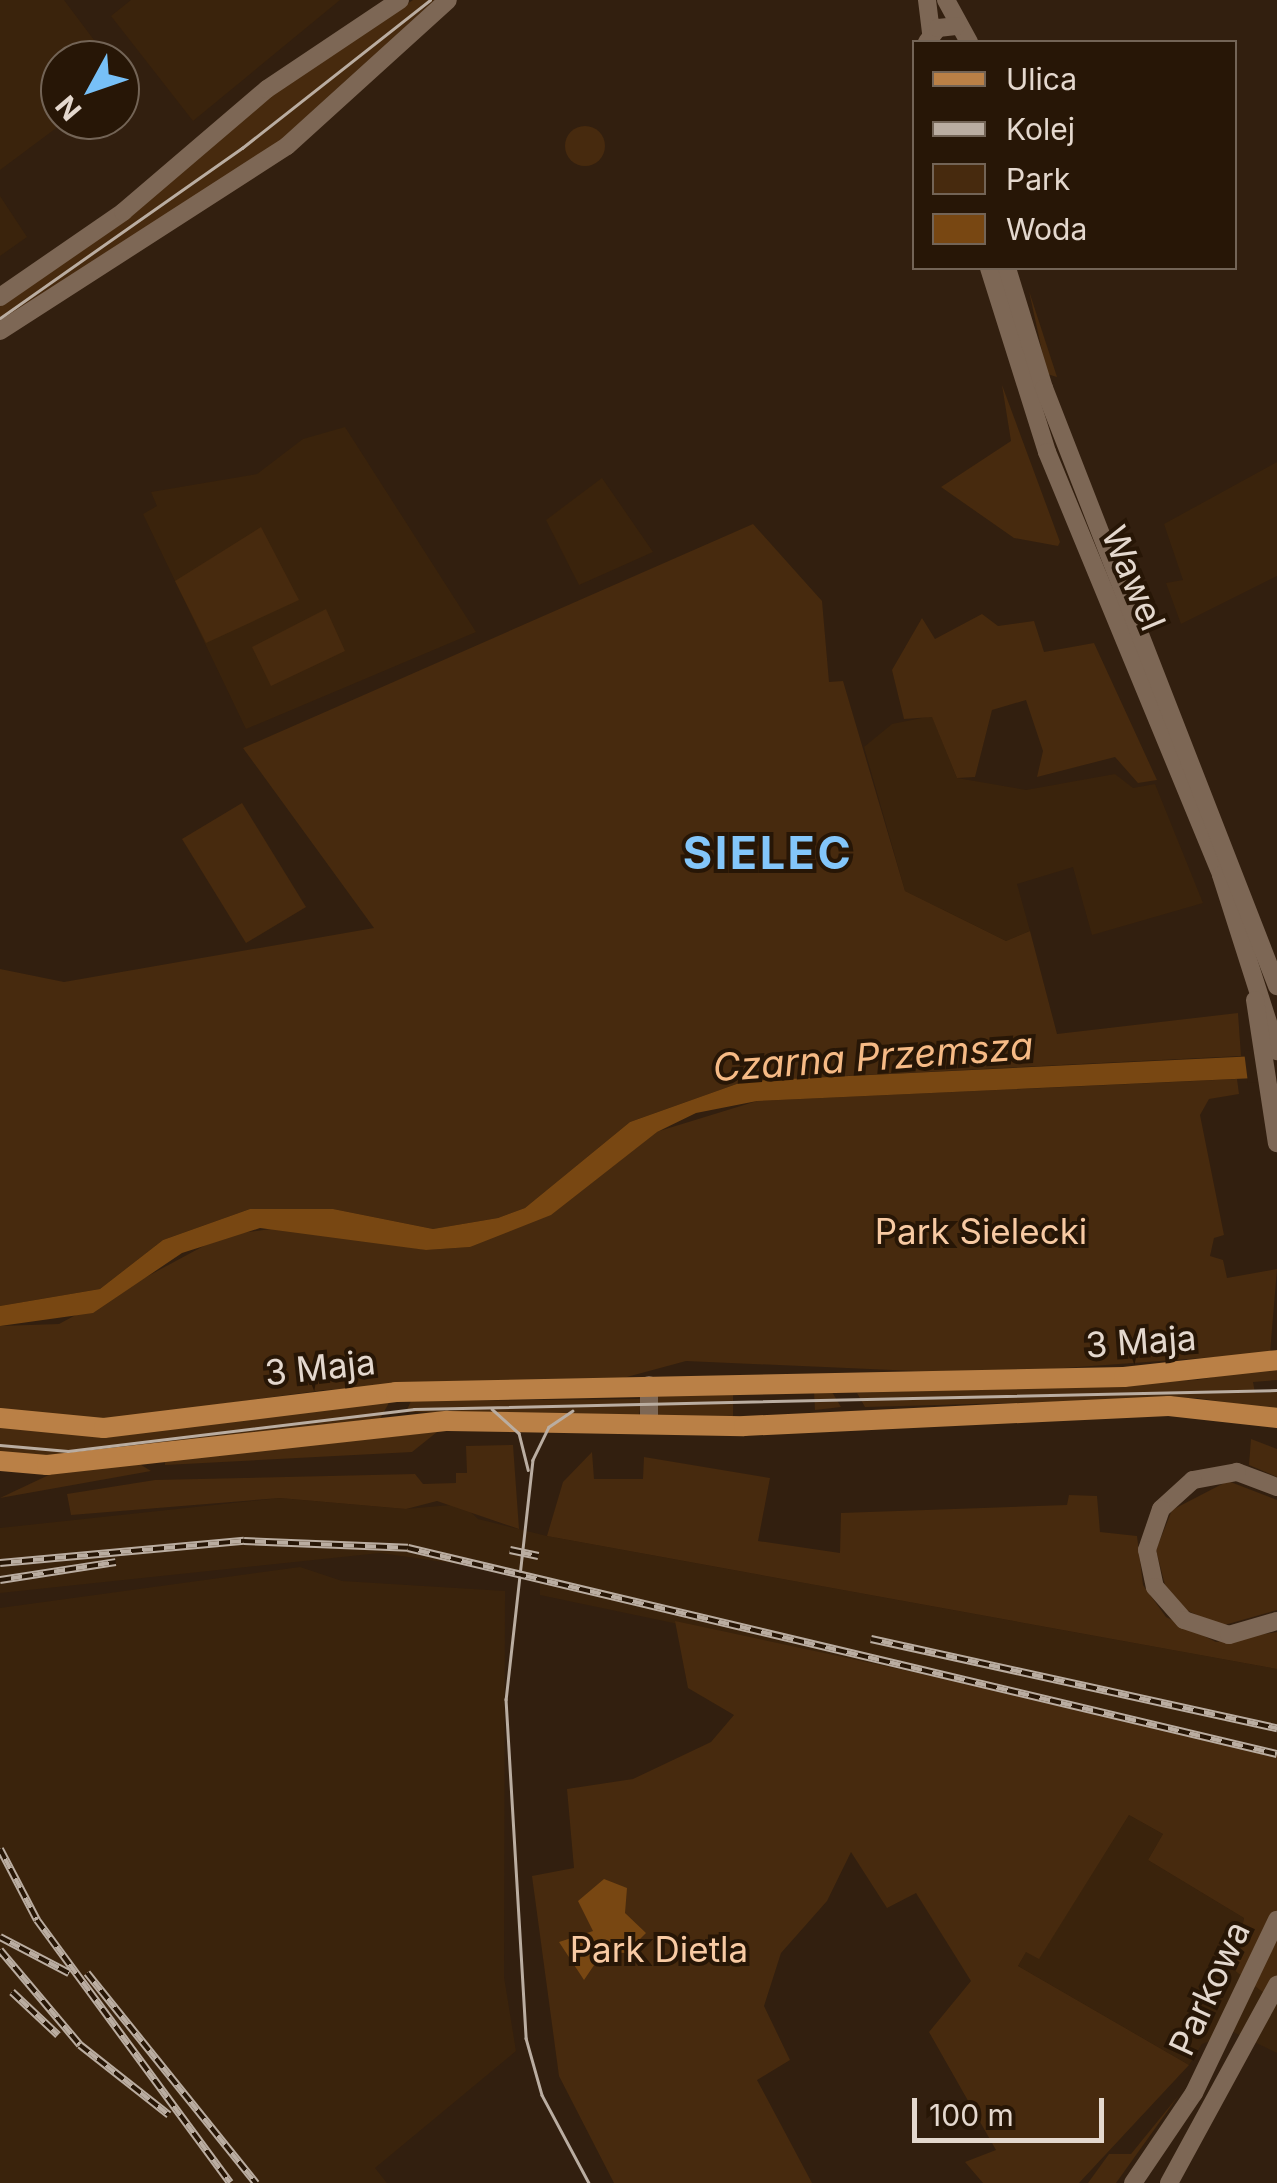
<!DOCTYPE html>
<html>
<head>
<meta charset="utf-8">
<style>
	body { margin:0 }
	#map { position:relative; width:1277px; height:2183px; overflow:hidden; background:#321f0f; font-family:Inter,sans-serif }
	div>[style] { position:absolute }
	.built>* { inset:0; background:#3a230c }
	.green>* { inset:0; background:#472a0e }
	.round { border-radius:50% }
	.water>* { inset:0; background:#784712 }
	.pier>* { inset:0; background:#321f0f }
	.minor>* { height:18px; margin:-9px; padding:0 9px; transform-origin:9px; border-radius:9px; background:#7d6755 }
	.major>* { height:20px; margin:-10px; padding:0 10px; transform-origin:10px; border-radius:10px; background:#ba8046 }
	.tram>* { height:2.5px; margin:-1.25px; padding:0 1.25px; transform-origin:1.25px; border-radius:1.25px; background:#baada1 }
	.rail>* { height:8px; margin-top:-4px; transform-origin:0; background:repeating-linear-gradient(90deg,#271606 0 11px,#baada1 0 22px); box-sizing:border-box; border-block:2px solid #baada1 }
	span { translate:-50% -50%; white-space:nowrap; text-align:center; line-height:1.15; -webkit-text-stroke:8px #271606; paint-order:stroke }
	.street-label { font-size:35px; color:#e4d8ce }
	.park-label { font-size:35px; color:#f8caa3 }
	.water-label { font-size:38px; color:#f6ba85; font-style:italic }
	.district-label { font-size:45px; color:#83c6fa; font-weight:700; letter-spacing:2.5px }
	.legend { position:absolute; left:912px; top:40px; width:325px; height:230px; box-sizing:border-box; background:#271606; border:2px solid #736456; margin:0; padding:12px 18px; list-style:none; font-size:30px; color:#e4d8ce }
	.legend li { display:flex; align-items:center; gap:20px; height:50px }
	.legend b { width:50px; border:2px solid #736456 }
	.north { position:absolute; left:40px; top:40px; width:100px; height:100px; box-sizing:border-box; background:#271606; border:2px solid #736456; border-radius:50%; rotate:230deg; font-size:28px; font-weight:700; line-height:40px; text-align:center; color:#e4d8ce }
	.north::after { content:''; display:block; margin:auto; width:35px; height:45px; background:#77c0f7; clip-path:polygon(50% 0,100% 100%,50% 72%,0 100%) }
	.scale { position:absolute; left:912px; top:2098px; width:192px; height:45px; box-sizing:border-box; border:5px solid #e4d8ce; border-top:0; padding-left:12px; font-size:30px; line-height:35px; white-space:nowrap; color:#e4d8ce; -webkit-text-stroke:8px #271606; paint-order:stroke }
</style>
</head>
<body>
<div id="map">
	<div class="built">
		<i style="clip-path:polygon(0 0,64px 0,109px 60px,60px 60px,67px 120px,0 170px)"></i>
		<i style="clip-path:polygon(131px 0,340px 0,193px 121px,111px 16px)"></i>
		<i style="clip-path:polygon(0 196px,27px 237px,0 256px)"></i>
		<i style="clip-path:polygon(345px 427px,476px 632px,246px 729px,143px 514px,157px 506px,151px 492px,257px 474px,303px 439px)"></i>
		<i style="clip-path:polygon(1277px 462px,1277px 576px,1181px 624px,1166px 583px,1183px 580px,1164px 524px)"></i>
		<i style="clip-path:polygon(602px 478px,653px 552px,579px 585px,546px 520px)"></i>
		<i style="clip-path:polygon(932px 716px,957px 778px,1026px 790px,1115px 774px,1133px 788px,1155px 784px,1203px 903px,1092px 935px,1073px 867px,1017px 884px,1030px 931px,1006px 941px,905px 891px,864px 747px,892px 724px)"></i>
		<i style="clip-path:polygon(280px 1498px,406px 1509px,462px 1504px,478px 1519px,547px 1536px,1277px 1669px,1277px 1750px,540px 1595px,540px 1581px,501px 1570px,380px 1553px,0 1593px,0 1528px)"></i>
		<i style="clip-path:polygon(300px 1567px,342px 1581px,505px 1591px,504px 1977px,516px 2051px,375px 2168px,387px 2183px,0 2183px,0 1608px)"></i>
		<i style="clip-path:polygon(1129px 1815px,1163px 1834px,1148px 1860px,1244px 1918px,1234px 1970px,1277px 2003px,1277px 2053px,1233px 2032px,1202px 2044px,1189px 2065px,1018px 1966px,1026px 1951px,1039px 1958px)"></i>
	</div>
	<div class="green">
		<i style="clip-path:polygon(413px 0,435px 0,274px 146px,0 323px,0 306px,143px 206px,250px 110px)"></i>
		<i class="round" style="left:565px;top:126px;width:40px;height:40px"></i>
		<i style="clip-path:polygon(1029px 291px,1057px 377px,1047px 374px)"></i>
		<i style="clip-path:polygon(1002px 385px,1060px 542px,1058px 546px,1014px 538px,941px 487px,1011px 441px)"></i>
		<i style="clip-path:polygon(753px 524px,822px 601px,829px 682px,843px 681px,905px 891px,1006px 941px,1030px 931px,1057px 1034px,1238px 1013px,1241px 1056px,745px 1081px,630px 1122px,525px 1208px,498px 1218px,433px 1229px,333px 1209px,250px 1209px,163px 1240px,100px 1289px,0 1306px,0 969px,64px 982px,374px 928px,243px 748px)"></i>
		<i style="clip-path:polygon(261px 527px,299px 600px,206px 643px,175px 581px)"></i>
		<i style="clip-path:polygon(326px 609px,345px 651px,271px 686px,252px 647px)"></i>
		<i style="clip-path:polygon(982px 614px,998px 626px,1034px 621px,1044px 652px,1094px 643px,1157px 780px,1138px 783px,1115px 757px,1037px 777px,1043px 751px,1026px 700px,992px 710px,975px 777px,957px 778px,932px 717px,904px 719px,892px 670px,922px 618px,935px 639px)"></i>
		<i style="clip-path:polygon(242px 803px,306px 907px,246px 943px,182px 839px)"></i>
		<i style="clip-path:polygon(1237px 1079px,1239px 1094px,1209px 1099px,1200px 1115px,1224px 1235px,1214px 1238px,1210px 1256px,1223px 1260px,1227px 1278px,1277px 1269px,1270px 1353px,983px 1374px,686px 1361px,623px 1378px,324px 1390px,89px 1422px,0 1410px,0 1326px,59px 1324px,224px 1235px,294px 1226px,426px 1250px,470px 1247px,656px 1132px,757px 1101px)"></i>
		<i style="clip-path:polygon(1277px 1366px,1277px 1380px,1253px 1382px,1255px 1393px,1277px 1392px,1277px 1410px,1197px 1398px,865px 1407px,857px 1393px,1197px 1380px)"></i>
		<i style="clip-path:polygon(733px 1389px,733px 1418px,657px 1417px,658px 1390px)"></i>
		<i style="clip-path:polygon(814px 1392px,832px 1392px,841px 1407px,815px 1410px)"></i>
		<i style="clip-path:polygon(642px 1399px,639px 1415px,406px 1412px,411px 1401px)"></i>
		<i style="clip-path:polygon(390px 1401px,380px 1419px,64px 1458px,0 1454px,0 1426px,114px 1434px)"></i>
		<i style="clip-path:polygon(437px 1432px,412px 1452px,165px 1465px,165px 1460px)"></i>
		<i style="clip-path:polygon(1251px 1439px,1277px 1449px,1277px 1477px,1249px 1465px)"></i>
		<i style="clip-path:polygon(513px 1445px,519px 1529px,437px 1501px,406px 1509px,280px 1498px,71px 1515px,67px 1494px,155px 1480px,415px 1474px,423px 1484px,456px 1483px,456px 1473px,467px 1473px,466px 1446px)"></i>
		<i style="clip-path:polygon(592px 1452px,594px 1479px,643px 1479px,644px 1457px,770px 1478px,758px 1541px,840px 1553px,841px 1513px,1067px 1505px,1069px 1495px,1097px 1496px,1100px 1532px,1137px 1536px,1143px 1585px,1166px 1617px,1216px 1642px,1277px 1632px,1277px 1669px,547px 1536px,563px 1482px)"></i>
		<i style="clip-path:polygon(138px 1463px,151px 1471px,0 1498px,53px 1473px)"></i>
		<i style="clip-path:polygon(1228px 1481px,1277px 1500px,1277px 1610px,1221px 1626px,1186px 1610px,1165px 1585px,1156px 1550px,1172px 1510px)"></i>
		<i style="clip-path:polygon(675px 1621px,1277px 1750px,1277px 2003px,1234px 1970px,1244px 1918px,1148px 1860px,1163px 1834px,1129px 1815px,1039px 1959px,1026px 1952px,1018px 1966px,1189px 2065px,1079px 2183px,983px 2183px,965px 2162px,996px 2150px,929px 2032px,971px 1981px,916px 1893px,887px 1908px,851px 1852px,827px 1901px,781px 1953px,764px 2006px,790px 2060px,757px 2080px,812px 2183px,614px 2183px,559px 2076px,532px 1876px,574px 1868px,567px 1789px,633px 1779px,711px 1742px,734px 1715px,688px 1688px)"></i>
		<i style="clip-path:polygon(1179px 2095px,1116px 2183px,1088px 2183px,1109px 2154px,1131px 2154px)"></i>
	</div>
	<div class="water">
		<i style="clip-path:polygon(1277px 1055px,1277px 1077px,757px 1101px,696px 1113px,657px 1132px,551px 1215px,470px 1247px,426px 1250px,260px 1228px,182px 1253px,93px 1313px,0 1326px,0 1306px,100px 1289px,163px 1240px,250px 1209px,333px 1209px,433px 1229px,498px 1218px,525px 1208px,630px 1122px,745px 1081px)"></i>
		<i style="clip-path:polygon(604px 1879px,627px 1888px,625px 1913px,646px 1933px,626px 1953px,603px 1952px,584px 1980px,559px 1942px,593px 1931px,578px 1901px)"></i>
	</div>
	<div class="pier">
		<i style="clip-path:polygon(1277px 1050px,1277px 1082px,1248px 1083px,1244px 1051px)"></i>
	</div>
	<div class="minor">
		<i style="left:927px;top:0;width:34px;rotate:83deg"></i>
		<i style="left:946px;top:0;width:48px;rotate:61.3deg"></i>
		<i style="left:927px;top:42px;width:18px;rotate:-52deg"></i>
		<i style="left:938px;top:28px;width:18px;rotate:-6deg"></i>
		<i style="left:989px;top:268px;width:193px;rotate:72.5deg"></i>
		<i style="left:1047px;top:452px;width:457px;rotate:67.6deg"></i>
		<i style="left:1221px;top:875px;width:185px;rotate:72.3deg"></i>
		<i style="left:1007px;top:268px;width:126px;rotate:72.9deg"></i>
		<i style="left:1044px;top:388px;width:642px;rotate:68.71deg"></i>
		<i style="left:0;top:297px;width:150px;rotate:-34.6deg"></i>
		<i style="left:123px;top:212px;width:189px;rotate:-40.5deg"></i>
		<i style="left:267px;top:89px;width:160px;rotate:-33.8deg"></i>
		<i style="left:0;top:331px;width:341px;rotate:-32.8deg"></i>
		<i style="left:287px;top:146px;width:217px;rotate:-42.2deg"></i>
		<i style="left:1255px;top:1000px;width:145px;rotate:81.3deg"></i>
		<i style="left:649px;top:1385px;width:39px;rotate:90deg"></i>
		<i style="left:1277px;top:1487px;width:43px;rotate:-159.4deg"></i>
		<i style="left:1237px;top:1472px;width:45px;rotate:169.7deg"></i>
		<i style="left:1193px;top:1480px;width:43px;rotate:137.8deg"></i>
		<i style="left:1161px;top:1509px;width:43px;rotate:108.9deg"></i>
		<i style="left:1147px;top:1550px;width:38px;rotate:78deg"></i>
		<i style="left:1155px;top:1587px;width:44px;rotate:48.7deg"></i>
		<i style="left:1184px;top:1620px;width:47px;rotate:18.4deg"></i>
		<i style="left:1229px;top:1635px;width:50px;rotate:-16.3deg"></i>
		<i style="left:1133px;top:2183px;width:109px;rotate:-55.9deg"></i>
		<i style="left:1194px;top:2093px;width:192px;rotate:-64.4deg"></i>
		<i style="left:1169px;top:2183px;width:226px;rotate:-61.4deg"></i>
	</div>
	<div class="major">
		<i style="left:0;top:1418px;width:104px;rotate:5.5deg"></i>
		<i style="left:104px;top:1428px;width:294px;rotate:-7deg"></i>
		<i style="left:396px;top:1392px;width:728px;rotate:-1.18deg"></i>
		<i style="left:1124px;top:1377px;width:154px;rotate:-6.3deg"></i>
		<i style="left:0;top:1461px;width:47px;rotate:4.9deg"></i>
		<i style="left:47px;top:1465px;width:403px;rotate:-6.3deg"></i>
		<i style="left:448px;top:1421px;width:296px;rotate:1deg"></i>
		<i style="left:744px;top:1426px;width:425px;rotate:-2.7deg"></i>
		<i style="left:1169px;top:1406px;width:109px;rotate:6.3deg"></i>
	</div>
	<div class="tram">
		<i style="left:0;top:318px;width:296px;rotate:-35.1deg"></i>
		<i style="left:242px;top:148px;width:239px;rotate:-38.2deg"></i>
		<i style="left:492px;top:1409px;width:36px;rotate:42deg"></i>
		<i style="left:519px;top:1433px;width:38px;rotate:76deg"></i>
		<i style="left:573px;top:1411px;width:29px;rotate:146deg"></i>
		<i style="left:549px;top:1427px;width:37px;rotate:116deg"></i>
		<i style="left:533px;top:1460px;width:241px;rotate:96.4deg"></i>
		<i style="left:506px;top:1699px;width:340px;rotate:86.6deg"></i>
		<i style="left:526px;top:2038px;width:59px;rotate:74.3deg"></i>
		<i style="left:542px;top:2095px;width:100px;rotate:61.9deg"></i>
		<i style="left:0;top:1445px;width:68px;rotate:5deg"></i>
		<i style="left:68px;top:1451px;width:349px;rotate:-6.9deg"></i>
		<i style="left:414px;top:1409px;width:863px;rotate:-1.26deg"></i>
	</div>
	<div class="rail">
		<i style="left:510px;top:1550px;width:29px;rotate:12deg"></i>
		<i style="left:0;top:1563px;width:245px;rotate:-5.2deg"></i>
		<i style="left:244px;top:1541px;width:164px;rotate:2.4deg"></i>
		<i style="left:408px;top:1548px;width:893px;rotate:13.34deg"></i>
		<i style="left:0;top:1580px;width:117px;rotate:-8.8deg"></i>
		<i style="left:871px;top:1639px;width:416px;rotate:12.4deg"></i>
		<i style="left:0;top:1849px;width:80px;rotate:62.5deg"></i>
		<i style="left:37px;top:1920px;width:326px;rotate:53.7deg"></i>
		<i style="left:0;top:1937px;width:78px;rotate:27.6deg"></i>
		<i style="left:0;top:1950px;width:124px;rotate:49.9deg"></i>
		<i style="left:80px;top:2045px;width:113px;rotate:38.2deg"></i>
		<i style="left:87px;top:1973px;width:270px;rotate:51.2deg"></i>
		<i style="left:12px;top:1992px;width:63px;rotate:43.1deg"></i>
	</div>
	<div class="street-label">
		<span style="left:1134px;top:578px;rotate:67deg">Wawel</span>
		<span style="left:1141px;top:1341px;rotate:-4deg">3 Maja</span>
		<span style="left:320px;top:1367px;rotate:-6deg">3 Maja</span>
		<span style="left:1209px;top:1988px;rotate:-65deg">Parkowa</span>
	</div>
	<div class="park-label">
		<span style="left:981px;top:1231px">Park Sielecki</span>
		<span style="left:659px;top:1949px">Park Dietla</span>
	</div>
	<div class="water-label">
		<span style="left:873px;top:1057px;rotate:-4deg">Czarna Przemsza</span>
	</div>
	<div class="district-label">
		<span style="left:768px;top:853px">SIELEC</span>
	</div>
	<ul class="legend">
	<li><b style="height:12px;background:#ba8046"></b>Ulica</li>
	<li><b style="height:12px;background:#baada1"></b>Kolej</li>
	<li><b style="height:28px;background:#472a0e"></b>Park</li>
	<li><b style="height:28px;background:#784712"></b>Woda</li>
	</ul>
	<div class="north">N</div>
	<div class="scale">100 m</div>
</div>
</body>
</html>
